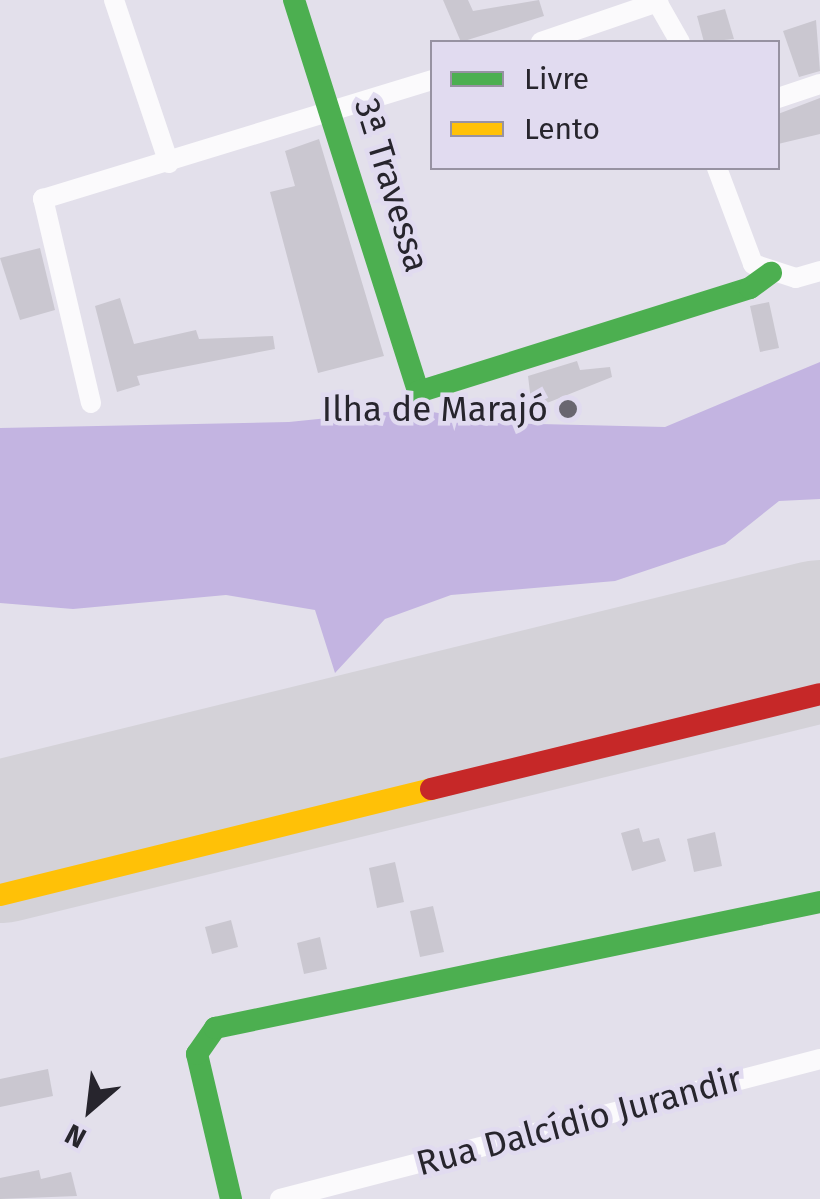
<!DOCTYPE html>
<html>
<head>
<meta charset="utf-8">
<style>
	body { margin:0 }
	#map { position:relative; width:820px; height:1199px; overflow:hidden; background:#e3e0eb; font-family:"Fira Sans",sans-serif }
	div>[style] { position:absolute }
	.water>* { inset:0; background:#c3b4e1 }
	.runway>* { height:162px; margin:-81px; padding:0 81px; transform-origin:81px; border-radius:81px; background:#d4d2d8 }
	.building>* { inset:0; background:#cac7d0 }
	.street>* { height:20px; margin:-10px; padding:0 10px; transform-origin:10px; border-radius:10px; background:#fbfafc }
	.fast>* { height:22px; margin:-11px; padding:0 11px; transform-origin:11px; border-radius:11px; background:#4caf50 }
	.slow>* { height:22px; margin:-11px; padding:0 11px; transform-origin:11px; border-radius:11px; background:#ffc107 }
	.jam>* { height:22px; margin:-11px; padding:0 11px; transform-origin:11px; border-radius:11px; background:#c62828 }
	.dots>* { width:28px; height:28px; translate:-50% -50%; box-sizing:border-box; border:5px solid #e1dbf0; border-radius:50% }
	span { translate:-50% -50%; white-space:nowrap; text-align:center; line-height:1.15; -webkit-text-stroke:9px #e1dbf0; paint-order:stroke }
	.street-label { font-size:35px; color:#27252d }
	.poi-label { font-size:35px; color:#27252d }
	.right { translate:-100% -50%; text-align:right }
	.legend { position:absolute; left:430px; top:40px; width:350px; height:130px; box-sizing:border-box; background:#e1dbf0; border:2px solid #9792a2; margin:0; padding:12px 18px; list-style:none; font-size:30px; color:#27252d }
	.legend li { display:flex; align-items:center; gap:20px; height:50px }
	.legend b { width:50px; border:2px solid #9792a2 }
	.north { position:absolute; left:40px; top:1059px; width:100px; height:100px; -webkit-text-stroke:8px #e1dbf0; paint-order:stroke; rotate:208deg; font-size:28px; font-weight:700; line-height:40px; text-align:center; color:#27252d }
	.north::after { content:''; display:block; margin:auto; width:35px; height:45px; background:#27252d; clip-path:polygon(50% 0,100% 100%,50% 72%,0 100%) }
</style>
</head>
<body>
<div id="map">
	<div class="water">
		<i style="clip-path:polygon(820px 362px,820px 499px,779px 501px,725px 544px,615px 581px,451px 595px,385px 619px,335px 673px,315px 610px,226px 595px,73px 609px,0 603px,0 428px,289px 422px,416px 409px,494px 423px,665px 427px)"></i>
	</div>
	<div class="runway">
		<i style="left:0;top:842px;width:844px;rotate:-13.77deg"></i>
	</div>
	<div class="building">
		<i style="clip-path:polygon(443px 0,468px 0,473px 11px,539px 0,544px 16px,461px 42px)"></i>
		<i style="clip-path:polygon(725px 9px,734px 39px,704px 42px,697px 16px)"></i>
		<i style="clip-path:polygon(816px 20px,820px 71px,799px 77px,783px 31px)"></i>
		<i style="clip-path:polygon(820px 98px,820px 134px,778px 144px,778px 114px)"></i>
		<i style="clip-path:polygon(319px 139px,384px 356px,318px 373px,270px 192px,295px 186px,285px 151px)"></i>
		<i style="clip-path:polygon(40px 248px,55px 310px,20px 320px,0 258px)"></i>
		<i style="clip-path:polygon(120px 298px,134px 344px,196px 330px,199px 339px,273px 336px,275px 349px,137px 376px,140px 385px,117px 392px,95px 306px)"></i>
		<i style="clip-path:polygon(769px 302px,779px 348px,760px 352px,750px 306px)"></i>
		<i style="clip-path:polygon(577px 361px,580px 370px,610px 367px,612px 377px,532px 409px,528px 376px)"></i>
		<i style="clip-path:polygon(639px 828px,643px 842px,659px 838px,666px 861px,632px 871px,621px 833px)"></i>
		<i style="clip-path:polygon(715px 832px,722px 866px,694px 872px,687px 839px)"></i>
		<i style="clip-path:polygon(395px 862px,404px 902px,377px 908px,369px 868px)"></i>
		<i style="clip-path:polygon(433px 906px,444px 952px,420px 957px,410px 911px)"></i>
		<i style="clip-path:polygon(231px 920px,238px 947px,212px 954px,205px 927px)"></i>
		<i style="clip-path:polygon(320px 937px,327px 969px,304px 974px,297px 943px)"></i>
		<i style="clip-path:polygon(48px 1069px,53px 1096px,0 1107px,0 1079px)"></i>
		<i style="clip-path:polygon(39px 1170px,41px 1179px,71px 1172px,77px 1196px,0 1199px,0 1178px)"></i>
	</div>
	<div class="street">
		<i style="left:114px;top:0;width:172px;rotate:71.4deg"></i>
		<i style="left:656px;top:0;width:48px;rotate:60.3deg"></i>
		<i style="left:541px;top:42px;width:124px;rotate:-18.9deg"></i>
		<i style="left:778px;top:98px;width:44px;rotate:-18.4deg"></i>
		<i style="left:717px;top:168px;width:103px;rotate:69.4deg"></i>
		<i style="left:753px;top:264px;width:45px;rotate:18deg"></i>
		<i style="left:796px;top:278px;width:25px;rotate:-16deg"></i>
		<i style="left:91px;top:403px;width:210px;rotate:-103.2deg"></i>
		<i style="left:43px;top:199px;width:407px;rotate:-17deg"></i>
		<i style="left:280px;top:1199px;width:558px;rotate:-14.53deg"></i>
	</div>
	<div class="fast">
		<i style="left:294px;top:0;width:411px;rotate:72.4deg"></i>
		<i style="left:418px;top:392px;width:348px;rotate:-17.4deg"></i>
		<i style="left:750px;top:288px;width:26px;rotate:-36deg"></i>
		<i style="left:231px;top:1199px;width:149px;rotate:-103.2deg"></i>
		<i style="left:197px;top:1054px;width:32px;rotate:-55deg"></i>
		<i style="left:215px;top:1028px;width:618px;rotate:-11.76deg"></i>
	</div>
	<div class="slow">
		<i style="left:0;top:895px;width:444px;rotate:-13.8deg"></i>
	</div>
	<div class="jam">
		<i style="left:431px;top:789px;width:400px;rotate:-13.7deg"></i>
	</div>
	<div class="dots">
		<i style="left:568px;top:409px;background:#696670"></i>
	</div>
	<div class="street-label">
		<span style="left:392px;top:185px;rotate:73deg">3ª Travessa</span>
		<span style="left:579px;top:1121px;rotate:-15deg">Rua Dalcídio Jurandir</span>
	</div>
	<div class="poi-label">
		<span class="right" style="left:548px;top:409px">Ilha de Marajó</span>
	</div>
	<ul class="legend">
	<li><b style="height:12px;background:#4caf50"></b>Livre</li>
	<li><b style="height:12px;background:#ffc107"></b>Lento</li>
	</ul>
	<div class="north">N</div>
</div>
</body>
</html>
